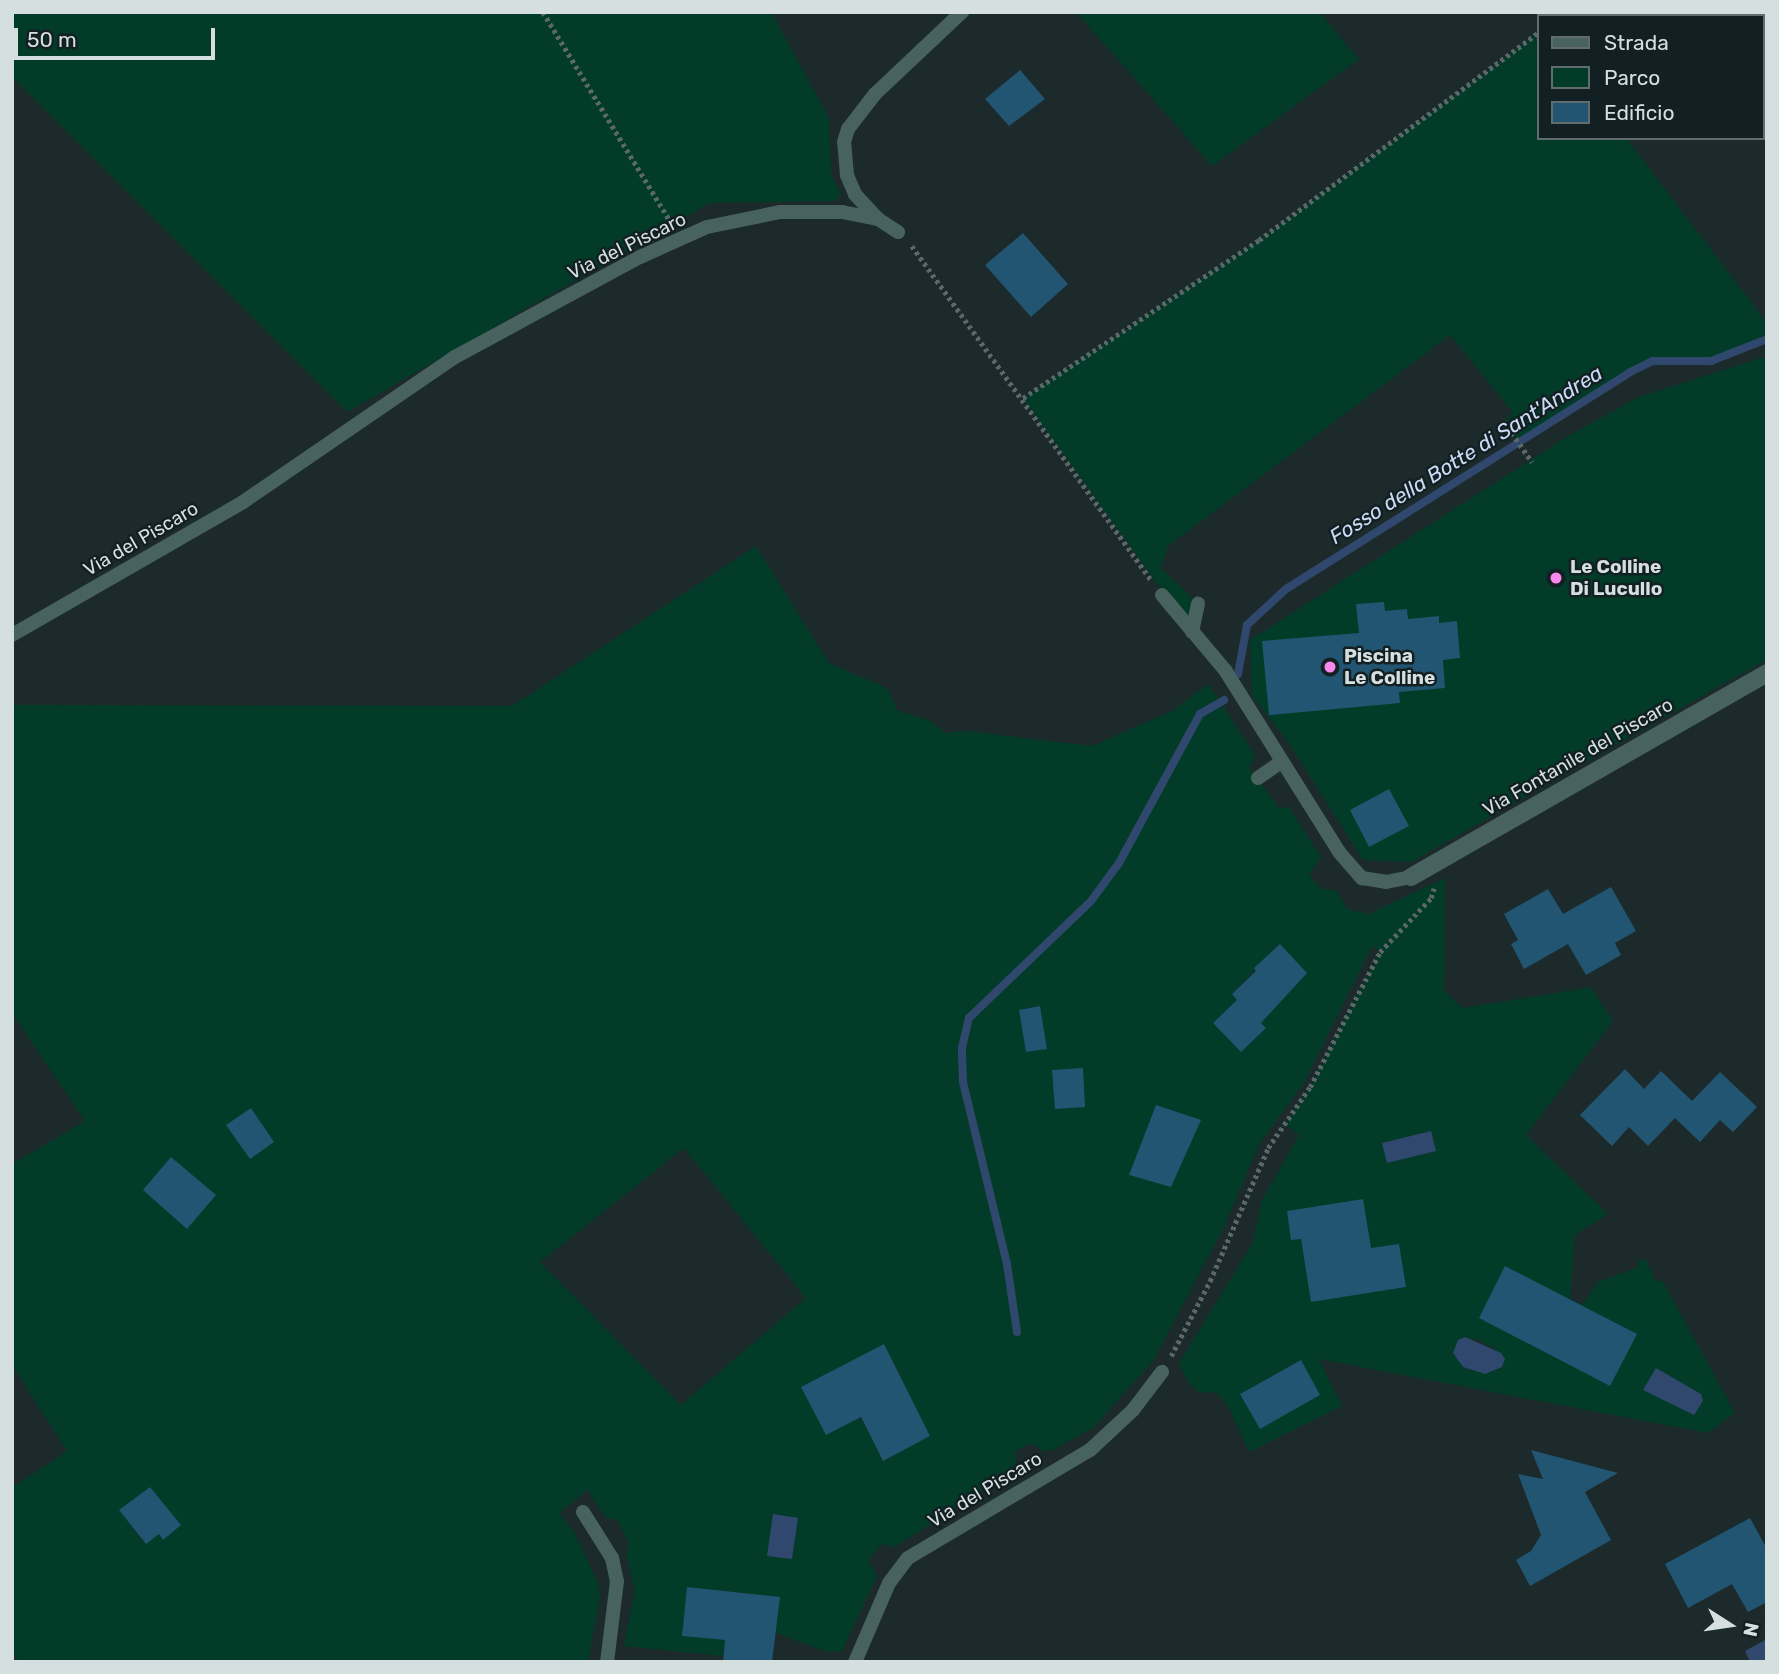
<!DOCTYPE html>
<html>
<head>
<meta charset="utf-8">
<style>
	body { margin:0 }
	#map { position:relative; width:1779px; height:1674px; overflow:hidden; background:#1c2a2c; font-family:Rubik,sans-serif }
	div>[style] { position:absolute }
	.green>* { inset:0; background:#023b28 }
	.water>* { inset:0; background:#30486e }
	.stream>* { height:8px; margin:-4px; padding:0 4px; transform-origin:4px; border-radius:4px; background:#30486e }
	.building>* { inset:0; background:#225571 }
	.path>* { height:4.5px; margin-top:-2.25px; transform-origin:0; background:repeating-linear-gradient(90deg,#5b6769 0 3.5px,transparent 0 7px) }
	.service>* { height:14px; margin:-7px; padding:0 7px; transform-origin:7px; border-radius:7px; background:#47625f }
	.minor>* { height:18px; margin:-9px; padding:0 9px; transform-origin:9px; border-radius:9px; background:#47625f }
	.dots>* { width:19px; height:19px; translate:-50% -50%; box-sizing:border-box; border:4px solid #132023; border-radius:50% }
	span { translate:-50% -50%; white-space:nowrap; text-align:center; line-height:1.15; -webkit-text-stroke:5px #132023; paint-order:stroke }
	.street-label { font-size:19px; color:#d6dfe0 }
	.poi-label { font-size:19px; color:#d6dfe0; font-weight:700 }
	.left { translate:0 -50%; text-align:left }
	.water-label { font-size:21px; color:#cbdbf5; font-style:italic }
	.frame { position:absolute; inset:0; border:14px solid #d6dfe0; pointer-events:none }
	.legend { position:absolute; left:1537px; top:14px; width:228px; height:126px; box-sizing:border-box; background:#132023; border:2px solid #616c6f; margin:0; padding:9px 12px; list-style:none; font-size:21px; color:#d6dfe0 }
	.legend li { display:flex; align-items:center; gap:14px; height:35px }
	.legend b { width:35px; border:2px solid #616c6f }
	.north { position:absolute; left:1695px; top:1590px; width:70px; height:70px; -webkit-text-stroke:5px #132023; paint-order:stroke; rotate:102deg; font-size:19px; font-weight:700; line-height:28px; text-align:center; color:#d6dfe0 }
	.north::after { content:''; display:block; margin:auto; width:24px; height:32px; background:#d6dfe0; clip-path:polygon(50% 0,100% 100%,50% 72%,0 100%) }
	.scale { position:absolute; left:14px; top:28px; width:201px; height:32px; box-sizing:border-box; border:4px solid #d6dfe0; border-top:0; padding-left:9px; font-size:21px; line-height:24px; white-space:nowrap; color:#d6dfe0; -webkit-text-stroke:5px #132023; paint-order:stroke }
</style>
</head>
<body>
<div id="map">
	<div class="green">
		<i style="clip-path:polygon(12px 12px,771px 12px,829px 118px,831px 174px,841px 194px,834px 201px,709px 203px,347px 412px,12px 77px)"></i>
		<i style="clip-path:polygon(1076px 12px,1319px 12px,1359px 59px,1212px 166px)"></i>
		<i style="clip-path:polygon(1539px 32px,1539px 138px,1626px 138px,1767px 323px,1767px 339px,1711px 361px,1652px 361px,1520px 445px,1504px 421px,1513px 412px,1450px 335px,1168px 546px,1161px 568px,1198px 604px,1192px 632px,1023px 398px,1259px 240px)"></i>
		<i style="clip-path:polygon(1767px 356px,1767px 659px,1411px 862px,1363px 860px,1290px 745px,1252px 695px,1250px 640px,1568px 436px,1639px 397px)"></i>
		<i style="clip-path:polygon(evenodd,756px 546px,829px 663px,887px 688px,897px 710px,930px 721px,945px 733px,965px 731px,1092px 746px,1172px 711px,1208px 684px,1256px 756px,1249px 767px,1279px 808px,1289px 807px,1321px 857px,1309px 875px,1321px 889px,1336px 890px,1347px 909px,1368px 914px,1445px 878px,1444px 991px,1463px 1008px,1591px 987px,1613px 1021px,1526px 1135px,1608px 1214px,1575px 1235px,1570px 1299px,1582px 1305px,1598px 1282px,1638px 1267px,1639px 1258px,1647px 1262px,1655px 1280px,1663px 1282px,1735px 1413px,1708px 1433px,1319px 1359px,1342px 1406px,1249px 1452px,1228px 1406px,1216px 1392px,1199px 1393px,1187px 1380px,1179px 1363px,1252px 1244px,1262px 1200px,1299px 1135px,1285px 1124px,1310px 1087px,1380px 952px,1372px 946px,1303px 1084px,1260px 1143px,1223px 1229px,1153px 1361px,1093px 1428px,1053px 1450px,1043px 1451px,1032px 1443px,1016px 1451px,1015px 1469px,895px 1547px,881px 1544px,868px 1560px,877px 1576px,842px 1651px,828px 1652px,776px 1633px,779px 1597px,688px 1587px,682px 1636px,725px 1640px,723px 1656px,624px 1646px,635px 1589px,626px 1555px,629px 1543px,617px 1520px,606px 1518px,587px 1490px,559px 1513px,574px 1532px,598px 1582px,600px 1596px,588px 1662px,18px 1662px,12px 1649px,12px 1480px,16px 1485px,67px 1451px,12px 1365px,12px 1164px,85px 1121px,12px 1013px,12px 705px,512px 706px,756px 546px,1279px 944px,1307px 973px,1261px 1023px,1266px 1028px,1241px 1052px,1213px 1023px,1237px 1000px,1232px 994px,1279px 944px,756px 546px,1039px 1006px,1047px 1048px,1027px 1052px,1019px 1010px,1039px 1006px,756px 546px,1083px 1069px,1085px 1107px,1055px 1109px,1083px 1069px,756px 546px,1156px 1105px,1200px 1120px,1170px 1186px,1129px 1175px,1156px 1105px,756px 546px,684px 1148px,806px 1298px,681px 1405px,540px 1262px,684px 1148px,756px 546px,1363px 1199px,1368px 1249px,1399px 1244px,1406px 1287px,1311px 1302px,1301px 1239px,1287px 1211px,1363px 1199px,756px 546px,1474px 1338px,1494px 1348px,1505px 1360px,1485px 1374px,1463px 1367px,1474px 1338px,756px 546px,884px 1344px,902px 1378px,893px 1383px,910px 1398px,930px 1436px,883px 1461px,860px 1417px,802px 1387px,884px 1344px,756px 546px,1300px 1360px,1320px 1395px,1260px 1429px,1240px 1394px,1300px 1360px,756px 546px,150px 1487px,181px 1525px,163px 1539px,159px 1534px,145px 1544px,119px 1510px,150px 1487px)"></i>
	</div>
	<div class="water">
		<i style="clip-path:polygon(1431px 1131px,1436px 1151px,1387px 1163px,1382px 1143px)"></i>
		<i style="clip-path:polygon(1465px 1337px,1501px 1353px,1505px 1359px,1502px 1367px,1485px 1374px,1463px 1367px,1453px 1353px,1458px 1340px)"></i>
		<i style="clip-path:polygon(1656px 1368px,1701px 1394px,1703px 1401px,1694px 1415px,1643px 1390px)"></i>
		<i style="clip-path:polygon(773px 1514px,798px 1518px,792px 1559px,767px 1556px)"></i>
		<i style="clip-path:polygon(1767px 1639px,1767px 1662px,1750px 1662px,1745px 1651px)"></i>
	</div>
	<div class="stream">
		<i style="left:1238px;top:674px;width:50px;rotate:-79.6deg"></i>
		<i style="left:1247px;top:625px;width:53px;rotate:-42.7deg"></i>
		<i style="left:1286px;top:589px;width:407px;rotate:-32.2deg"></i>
		<i style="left:1630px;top:372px;width:25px;rotate:-26deg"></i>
		<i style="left:1653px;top:361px;width:58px"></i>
		<i style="left:1711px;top:361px;width:60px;rotate:-21.4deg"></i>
		<i style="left:1017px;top:1332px;width:69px;rotate:-98.4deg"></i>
		<i style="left:1007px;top:1264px;width:187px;rotate:-103.6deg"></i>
		<i style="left:963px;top:1082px;width:34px;rotate:-92deg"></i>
		<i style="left:962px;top:1048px;width:31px;rotate:-77deg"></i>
		<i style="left:969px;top:1018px;width:169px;rotate:-43.8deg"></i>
		<i style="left:1091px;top:901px;width:47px;rotate:-53.6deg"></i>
		<i style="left:1119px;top:863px;width:170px;rotate:-61.5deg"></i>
		<i style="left:1200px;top:714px;width:28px;rotate:-30deg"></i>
	</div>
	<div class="building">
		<i style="clip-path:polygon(1020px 70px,1045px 99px,1009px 126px,985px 99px)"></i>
		<i style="clip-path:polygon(1023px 233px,1068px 284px,1031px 317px,985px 265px)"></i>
		<i style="clip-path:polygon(1384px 602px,1385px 611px,1407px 609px,1408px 619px,1439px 616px,1439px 623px,1457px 621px,1460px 658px,1443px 660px,1445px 688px,1399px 692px,1400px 703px,1269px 715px,1262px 641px,1359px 633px,1356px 604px)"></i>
		<i style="clip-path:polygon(1389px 789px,1409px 826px,1369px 847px,1350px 810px)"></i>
		<i style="clip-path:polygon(1611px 887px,1636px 931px,1615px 943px,1621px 955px,1586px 975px,1568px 944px,1524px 969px,1511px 944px,1518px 940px,1504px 914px,1548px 889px,1563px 914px)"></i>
		<i style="clip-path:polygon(1280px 944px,1307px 973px,1261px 1023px,1266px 1028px,1241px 1052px,1213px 1023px,1237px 1000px,1232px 994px,1256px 971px,1254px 968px)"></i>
		<i style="clip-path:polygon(1040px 1006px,1047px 1049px,1026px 1052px,1019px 1010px)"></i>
		<i style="clip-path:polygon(1083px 1068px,1085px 1107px,1055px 1109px,1052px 1070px)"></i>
		<i style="clip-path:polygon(1625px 1069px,1644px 1089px,1661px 1071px,1692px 1101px,1720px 1072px,1757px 1107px,1733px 1132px,1720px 1120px,1700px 1142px,1675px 1118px,1648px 1146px,1629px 1127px,1612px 1146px,1580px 1115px)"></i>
		<i style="clip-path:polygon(1156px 1105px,1201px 1120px,1171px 1187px,1129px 1175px)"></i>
		<i style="clip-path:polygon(251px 1108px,274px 1142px,250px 1159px,226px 1125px)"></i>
		<i style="clip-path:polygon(171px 1157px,216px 1195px,187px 1229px,143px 1190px)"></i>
		<i style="clip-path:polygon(1363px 1199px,1371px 1248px,1399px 1244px,1406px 1287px,1311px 1302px,1301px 1239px,1291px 1240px,1287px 1211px)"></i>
		<i style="clip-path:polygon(1505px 1266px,1637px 1334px,1610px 1386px,1479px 1318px)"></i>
		<i style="clip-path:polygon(884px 1344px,930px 1436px,883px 1461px,861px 1417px,826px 1435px,801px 1387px)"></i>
		<i style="clip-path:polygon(1301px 1360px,1320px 1395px,1260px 1429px,1240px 1394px)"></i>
		<i style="clip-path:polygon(1531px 1450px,1618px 1473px,1585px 1492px,1611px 1540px,1530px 1586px,1516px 1560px,1531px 1551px,1541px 1535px,1518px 1474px,1543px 1479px)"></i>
		<i style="clip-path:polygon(150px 1487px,181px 1525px,163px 1540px,159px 1534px,146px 1544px,119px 1510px)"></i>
		<i style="clip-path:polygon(1750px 1518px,1767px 1549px,1767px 1602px,1748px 1612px,1732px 1584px,1688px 1608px,1665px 1564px)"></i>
		<i style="clip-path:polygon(687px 1587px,780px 1597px,772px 1662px,723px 1662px,725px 1640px,682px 1636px)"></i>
	</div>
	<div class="path">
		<i style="left:543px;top:12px;width:248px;rotate:58.7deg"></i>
		<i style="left:1588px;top:16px;width:8px;rotate:-30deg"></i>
		<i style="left:912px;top:246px;width:411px;rotate:54.4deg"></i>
		<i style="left:1023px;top:398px;width:284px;rotate:-33.8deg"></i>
		<i style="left:1259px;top:240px;width:349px;rotate:-36.6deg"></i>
		<i style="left:1504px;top:421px;width:50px;rotate:55.7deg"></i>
		<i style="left:1171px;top:1356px;width:85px;rotate:-62.5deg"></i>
		<i style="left:1210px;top:1281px;width:145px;rotate:-66.4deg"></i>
		<i style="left:1268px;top:1148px;width:74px;rotate:-55.5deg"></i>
		<i style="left:1310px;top:1087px;width:152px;rotate:-62.6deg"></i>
		<i style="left:1380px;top:952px;width:74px;rotate:-46.6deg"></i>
		<i style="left:1431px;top:898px;width:10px;rotate:-73deg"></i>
	</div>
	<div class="service">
		<i style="left:878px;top:219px;width:34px;rotate:-133deg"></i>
		<i style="left:855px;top:194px;width:21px;rotate:-113deg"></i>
		<i style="left:847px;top:175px;width:33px;rotate:-95deg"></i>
		<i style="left:844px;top:142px;width:14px;rotate:-73deg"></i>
		<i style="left:848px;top:129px;width:44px;rotate:-52.4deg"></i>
		<i style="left:875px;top:94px;width:120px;rotate:-43.3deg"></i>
		<i style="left:1162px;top:595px;width:98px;rotate:50deg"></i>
		<i style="left:1225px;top:670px;width:215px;rotate:57.9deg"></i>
		<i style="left:1339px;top:852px;width:35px;rotate:49deg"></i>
		<i style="left:1362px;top:878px;width:24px;rotate:9deg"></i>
		<i style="left:1386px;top:882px;width:25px;rotate:-11deg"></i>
		<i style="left:1192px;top:632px;width:29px;rotate:-78deg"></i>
		<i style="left:12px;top:635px;width:267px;rotate:-29.9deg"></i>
		<i style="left:243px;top:502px;width:255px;rotate:-34.4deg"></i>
		<i style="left:453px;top:358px;width:213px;rotate:-28.4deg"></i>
		<i style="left:640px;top:257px;width:73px;rotate:-24.1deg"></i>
		<i style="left:707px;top:227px;width:75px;rotate:-11.6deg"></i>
		<i style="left:780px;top:212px;width:62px"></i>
		<i style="left:842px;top:212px;width:37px;rotate:11deg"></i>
		<i style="left:878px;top:219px;width:24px;rotate:33deg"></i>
		<i style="left:1258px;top:778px;width:29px;rotate:-35deg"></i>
		<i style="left:583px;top:1512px;width:54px;rotate:57.8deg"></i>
		<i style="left:612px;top:1558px;width:24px;rotate:78deg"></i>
		<i style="left:617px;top:1581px;width:82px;rotate:97deg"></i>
		<i style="left:855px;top:1662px;width:86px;rotate:-66.7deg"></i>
		<i style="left:889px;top:1583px;width:31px;rotate:-53deg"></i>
		<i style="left:908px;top:1558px;width:212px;rotate:-30.7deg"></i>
		<i style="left:1090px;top:1450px;width:59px;rotate:-42.9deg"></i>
		<i style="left:1133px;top:1410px;width:48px;rotate:-52.7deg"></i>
	</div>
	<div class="minor">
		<i style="left:1411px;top:877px;width:410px;rotate:-29.8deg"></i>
	</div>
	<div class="dots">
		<i style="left:1556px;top:578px;background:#f888ea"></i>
		<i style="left:1330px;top:667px;background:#f888ea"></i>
	</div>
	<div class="street-label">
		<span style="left:627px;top:246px;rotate:-26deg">Via del Piscaro</span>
		<span style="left:141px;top:539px;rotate:-30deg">Via del Piscaro</span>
		<span style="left:1578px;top:757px;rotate:-30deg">Via Fontanile del Piscaro</span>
		<span style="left:985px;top:1490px;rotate:-31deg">Via del Piscaro</span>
	</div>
	<div class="poi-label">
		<span class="left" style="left:1570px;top:578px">Le Colline<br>Di Lucullo</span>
		<span class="left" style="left:1344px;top:667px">Piscina<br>Le Colline</span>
	</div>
	<div class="water-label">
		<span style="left:1466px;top:455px;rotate:-32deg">Fosso della Botte di Sant'Andrea</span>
	</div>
	<div class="frame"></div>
	<ul class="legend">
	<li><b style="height:9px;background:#47625f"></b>Strada</li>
	<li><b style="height:19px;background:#023b28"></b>Parco</li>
	<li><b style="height:19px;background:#225571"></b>Edificio</li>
	</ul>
	<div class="north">N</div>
	<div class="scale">50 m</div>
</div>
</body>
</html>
